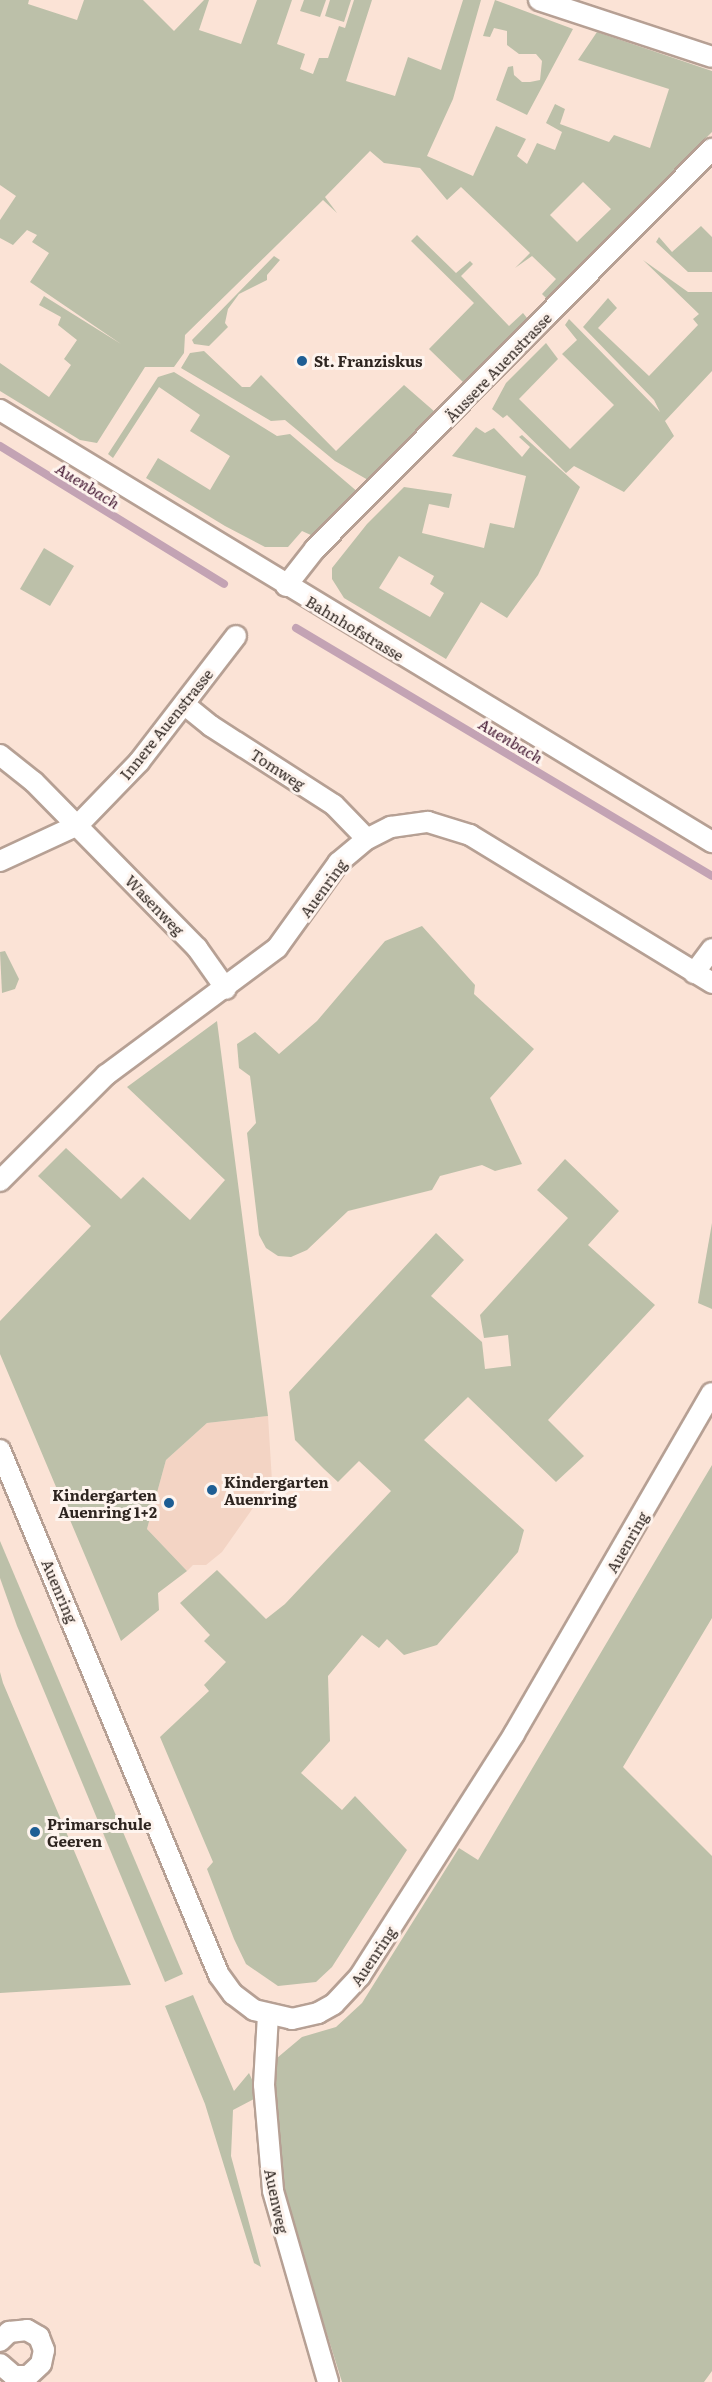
<!DOCTYPE html>
<html>
<head>
<meta charset="utf-8">
<style>
	body { margin:0 }
	#map { position:relative; width:712px; height:2382px; overflow:hidden; background:#fbe3d6; font-family:Literata,serif }
	div>[style] { position:absolute }
	.built>* { inset:0; background:#f3d4c4 }
	.green>* { inset:0; background:#bcc0a9 }
	.stream>* { height:8px; margin:-4px; padding:0 4px; transform-origin:4px; border-radius:4px; background:#c3a3b4 }
	.roads { filter:drop-shadow(2px 0 #b6a094) drop-shadow(-2px 0 #b6a094) drop-shadow(0 2px #b6a094) drop-shadow(0 -2px #b6a094) }
	.street>* { height:20px; margin:-10px; padding:0 10px; transform-origin:10px; border-radius:10px; background:#fff }
	.dots>* { width:16px; height:16px; translate:-50% -50%; box-sizing:border-box; border:3px solid #fef4ee; border-radius:50% }
	span { translate:-50% -50%; white-space:nowrap; text-align:center; line-height:1.15; -webkit-text-stroke:6px #fef4ee; paint-order:stroke }
	.poi-label { font-size:15px; color:#2e2520; font-weight:700 }
	.left { translate:0 -50%; text-align:left }
	.right { translate:-100% -50%; text-align:right }
	.street-label { font-size:15px; color:#2e2520 }
	.water-label { font-size:16px; color:#451a34; font-style:italic }
</style>
</head>
<body>
<div id="map">
	<div class="built">
		<i style="clip-path:polygon(268px 1416px,272px 1481px,222px 1552px,206px 1565px,193px 1565px,187px 1571px,147px 1529px,166px 1460px,207px 1423px)"></i>
	</div>
	<div class="green">
		<i style="clip-path:polygon(evenodd,0 0,29px 0,28px 4px,77px 20px,84px 0,143px 0,174px 31px,204px 0,209px 0,199px 30px,241px 44px,257px 0,292px 0,277px 44px,305px 54px,300px 69px,313px 74px,319px 58px,328px 58px,339px 26px,345px 28px,354px 0,372px 0,346px 81px,395px 96px,408px 57px,441px 70px,463px 0,481px 0,453px 99px,427px 156px,473px 176px,496px 126px,526px 139px,517px 156px,527px 164px,537px 143px,555px 150px,562px 132px,546px 123px,555px 104px,565px 109px,560px 124px,609px 142px,614px 135px,650px 148px,669px 89px,578px 60px,597px 32px,712px 71px,712px 132px,546px 298px,542px 294px,556px 279px,532px 256px,515px 268px,530px 253px,461px 187px,447px 200px,420px 168px,384px 163px,370px 151px,325px 197px,337px 213px,323px 200px,185px 335px,184px 353px,174px 367px,145px 367px,97px 443px,80px 440px,0 391px,0 363px,49px 397px,71px 365px,64px 359px,77px 340px,58px 325px,61px 317px,39px 305px,44px 296px,121px 344px,30px 282px,49px 253px,32px 242px,37px 235px,27px 230px,13px 245px,0 238px,0 220px,16px 196px,0 185px,0 0,583px 182px,611px 209px,577px 242px,550px 215px,583px 182px)"></i>
		<i style="clip-path:polygon(304px 0,326px 0,320px 17px,300px 11px)"></i>
		<i style="clip-path:polygon(330px 0,351px 0,344px 22px,325px 16px)"></i>
		<i style="clip-path:polygon(495px 0,573px 29px,527px 115px,496px 100px,508px 67px,513px 66px,514px 75px,522px 82px,530px 82px,540px 80px,542px 61px,536px 54px,519px 54px,507px 45px,507px 31px,494px 28px,490px 37px,483px 36px)"></i>
		<i style="clip-path:polygon(701px 226px,712px 237px,712px 272px,688px 272px,656px 242px,659px 237px,672px 252px)"></i>
		<i style="clip-path:polygon(417px 235px,456px 273px,470px 261px,473px 264px,461px 276px,509px 326px,523px 313px,527px 318px,464px 383px,429px 349px,474px 303px,411px 241px)"></i>
		<i style="clip-path:polygon(274px 256px,280px 260px,267px 275px,267px 280px,239px 294px,228px 309px,225px 323px,228px 327px,209px 346px,194px 344px,192px 340px)"></i>
		<i style="clip-path:polygon(643px 260px,688px 292px,712px 292px,712px 371px,665px 421px,674px 436px,624px 492px,574px 466px,566px 473px,507px 415px,503px 418px,492px 409px,506px 383px,546px 343px,558px 359px,519px 399px,570px 449px,614px 405px,562px 354px,577px 340px,565px 325px,569px 319px,660px 412px,654px 400px,583px 327px,608px 298px,617px 308px,598px 328px,649px 376px,698px 325px,693px 319px,699px 314px)"></i>
		<i style="clip-path:polygon(204px 351px,242px 387px,250px 387px,261px 375px,336px 451px,404px 385px,435px 412px,368px 480px,335px 461px,285px 420px,271px 421px,181px 368px,190px 353px)"></i>
		<i style="clip-path:polygon(174px 372px,277px 436px,290px 434px,359px 493px,313px 536px,302px 531px,288px 547px,265px 547px,225px 526px,146px 478px,158px 458px,210px 490px,230px 456px,190px 431px,200px 415px,159px 387px,113px 458px,108px 454px,158px 377px)"></i>
		<i style="clip-path:polygon(evenodd,476px 427px,485px 433px,494px 428px,522px 457px,530px 447px,519px 437px,522px 435px,580px 487px,538px 575px,507px 618px,481px 602px,446px 659px,344px 598px,332px 579px,332px 568px,367px 524px,404px 487px,452px 494px,449px 508px,429px 504px,422px 533px,484px 548px,490px 523px,514px 528px,526px 476px,452px 456px,476px 427px,399px 556px,434px 576px,430px 584px,444px 593px,430px 617px,379px 588px,399px 556px)"></i>
		<i style="clip-path:polygon(44px 548px,74px 566px,50px 606px,20px 589px)"></i>
		<i style="clip-path:polygon(422px 926px,475px 985px,474px 994px,534px 1049px,490px 1098px,522px 1164px,495px 1171px,482px 1165px,440px 1176px,432px 1190px,348px 1211px,307px 1250px,291px 1257px,278px 1256px,266px 1248px,259px 1235px,247px 1133px,256px 1123px,250px 1076px,239px 1068px,237px 1044px,255px 1032px,279px 1054px,317px 1021px,385px 941px)"></i>
		<i style="clip-path:polygon(5px 951px,19px 979px,15px 989px,2px 993px,0 952px)"></i>
		<i style="clip-path:polygon(217px 1021px,268px 1416px,207px 1423px,166px 1460px,147px 1529px,187px 1571px,158px 1593px,159px 1610px,121px 1641px,0 1354px,0 1321px,91px 1226px,38px 1176px,66px 1148px,121px 1199px,143px 1177px,190px 1220px,225px 1180px,127px 1087px)"></i>
		<i style="clip-path:polygon(565px 1159px,619px 1211px,588px 1245px,655px 1305px,548px 1420px,584px 1456px,556px 1482px,468px 1397px,424px 1440px,524px 1530px,518px 1552px,437px 1645px,404px 1655px,387px 1639px,379px 1648px,362px 1635px,328px 1676px,330px 1741px,301px 1773px,342px 1810px,355px 1796px,407px 1850px,332px 1967px,316px 1982px,278px 1986px,246px 1964px,234px 1939px,207px 1869px,213px 1862px,160px 1737px,209px 1691px,204px 1685px,226px 1662px,204px 1641px,210px 1635px,180px 1603px,217px 1570px,266px 1619px,285px 1604px,391px 1491px,359px 1461px,338px 1482px,324px 1469px,295px 1440px,289px 1392px,436px 1233px,464px 1260px,431px 1296px,482px 1342px,485px 1369px,511px 1366px,508px 1335px,484px 1338px,480px 1315px,568px 1218px,537px 1190px)"></i>
		<i style="clip-path:polygon(712px 1223px,712px 1309px,698px 1303px)"></i>
		<i style="clip-path:polygon(712px 1465px,712px 1618px,623px 1767px,712px 1856px,712px 2371px,704px 2382px,342px 2382px,280px 2184px,274px 2136px,277px 2058px,302px 2037px,336px 2027px,362px 2003px,459px 1848px,478px 1860px)"></i>
		<i style="clip-path:polygon(0 1541px,183px 1974px,165px 1982px,17px 1626px,0 1578px)"></i>
		<i style="clip-path:polygon(0 1672px,3px 1683px,131px 1985px,0 1993px)"></i>
		<i style="clip-path:polygon(193px 1995px,234px 2091px,249px 2073px,255px 2086px,254px 2099px,233px 2110px,231px 2156px,261px 2267px,254px 2263px,205px 2104px,165px 2006px)"></i>
	</div>
	<div class="stream">
		<i style="left:0;top:446px;width:263px;rotate:31.6deg"></i>
		<i style="left:296px;top:628px;width:484px;rotate:30.8deg"></i>
	</div>
	<div class="roads">
		<div class="street">
			<i style="left:539px;top:0;width:182px;rotate:18.2deg"></i>
			<i style="left:0;top:410px;width:833px;rotate:31.25deg"></i>
			<i style="left:286px;top:586px;width:47px;rotate:-51.9deg"></i>
			<i style="left:315px;top:549px;width:564px;rotate:-45.22deg"></i>
			<i style="left:185px;top:705px;width:33px;rotate:39deg"></i>
			<i style="left:211px;top:726px;width:146px;rotate:32.7deg"></i>
			<i style="left:334px;top:805px;width:47px;rotate:45.9deg"></i>
			<i style="left:0;top:755px;width:43px;rotate:38.5deg"></i>
			<i style="left:34px;top:782px;width:233px;rotate:45.5deg"></i>
			<i style="left:197px;top:948px;width:50px;rotate:54.7deg"></i>
			<i style="left:0;top:861px;width:86px;rotate:-24.8deg"></i>
			<i style="left:78px;top:825px;width:88px;rotate:-45.9deg"></i>
			<i style="left:139px;top:762px;width:159px;rotate:-52.4deg"></i>
			<i style="left:694px;top:973px;width:30px;rotate:-53deg"></i>
			<i style="left:0;top:1181px;width:150px;rotate:-45deg"></i>
			<i style="left:106px;top:1075px;width:213px;rotate:-36.6deg"></i>
			<i style="left:277px;top:948px;width:105px;rotate:-54.3deg"></i>
			<i style="left:338px;top:863px;width:38px;rotate:-40deg"></i>
			<i style="left:367px;top:839px;width:27px;rotate:-27deg"></i>
			<i style="left:391px;top:827px;width:37px;rotate:-8deg"></i>
			<i style="left:428px;top:822px;width:44px;rotate:17.2deg"></i>
			<i style="left:470px;top:835px;width:284px;rotate:31.4deg"></i>
			<i style="left:0;top:1450px;width:569px;rotate:67.36deg"></i>
			<i style="left:219px;top:1975px;width:24px;rotate:54deg"></i>
			<i style="left:233px;top:1994px;width:26px;rotate:37deg"></i>
			<i style="left:254px;top:2010px;width:39px;rotate:13deg"></i>
			<i style="left:292px;top:2019px;width:27px;rotate:-13deg"></i>
			<i style="left:318px;top:2013px;width:18px;rotate:-29deg"></i>
			<i style="left:334px;top:2004px;width:38px;rotate:-47deg"></i>
			<i style="left:360px;top:1976px;width:287px;rotate:-57.5deg"></i>
			<i style="left:514px;top:1734px;width:394px;rotate:-59.9deg"></i>
			<i style="left:268px;top:2015px;width:70px;rotate:93.3deg"></i>
			<i style="left:264px;top:2085px;width:106px;rotate:85.1deg"></i>
			<i style="left:273px;top:2191px;width:199px;rotate:73.9deg"></i>
			<i style="left:0;top:2341px;width:13px;rotate:-45deg"></i>
			<i style="left:9px;top:2332px;width:18px;rotate:-6deg"></i>
			<i style="left:27px;top:2330px;width:14px;rotate:30deg"></i>
			<i style="left:39px;top:2337px;width:14px;rotate:69deg"></i>
			<i style="left:44px;top:2350px;width:14px;rotate:102deg"></i>
			<i style="left:41px;top:2364px;width:18px;rotate:137deg"></i>
			<i style="left:28px;top:2376px;width:14px;rotate:180deg"></i>
			<i style="left:14px;top:2376px;width:18px;rotate:-139deg"></i>
		</div>
	</div>
	<div class="dots">
		<i style="left:302px;top:361px;background:#1e5e94"></i>
		<i style="left:212px;top:1490px;background:#1e5e94"></i>
		<i style="left:169px;top:1503px;background:#1e5e94"></i>
		<i style="left:35px;top:1832px;background:#1e5e94"></i>
	</div>
	<div class="poi-label">
		<span class="left" style="left:314px;top:361px">St. Franziskus</span>
		<span class="left" style="left:224px;top:1490px">Kindergarten<br>Auenring</span>
		<span class="right" style="left:157px;top:1503px">Kindergarten<br>Auenring 1+2</span>
		<span class="left" style="left:47px;top:1832px">Primarschule<br>Geeren</span>
	</div>
	<div class="street-label">
		<span style="left:498px;top:367px;rotate:-46deg">Äussere Auenstrasse</span>
		<span style="left:355px;top:628px;rotate:31deg">Bahnhofstrasse</span>
		<span style="left:166px;top:724px;rotate:-51deg">Innere Auenstrasse</span>
		<span style="left:278px;top:769px;rotate:33deg">Tomweg</span>
		<span style="left:323px;top:888px;rotate:-54deg">Auenring</span>
		<span style="left:155px;top:905px;rotate:46deg">Wasenweg</span>
		<span style="left:627px;top:1542px;rotate:-60deg">Auenring</span>
		<span style="left:60px;top:1591px;rotate:67deg">Auenring</span>
		<span style="left:373px;top:1956px;rotate:-56deg">Auenring</span>
		<span style="left:277px;top:2201px;rotate:78deg">Auenweg</span>
	</div>
	<div class="water-label">
		<span style="left:88px;top:485px;rotate:32deg">Auenbach</span>
		<span style="left:511px;top:740px;rotate:31deg">Auenbach</span>
	</div>
</div>
</body>
</html>
